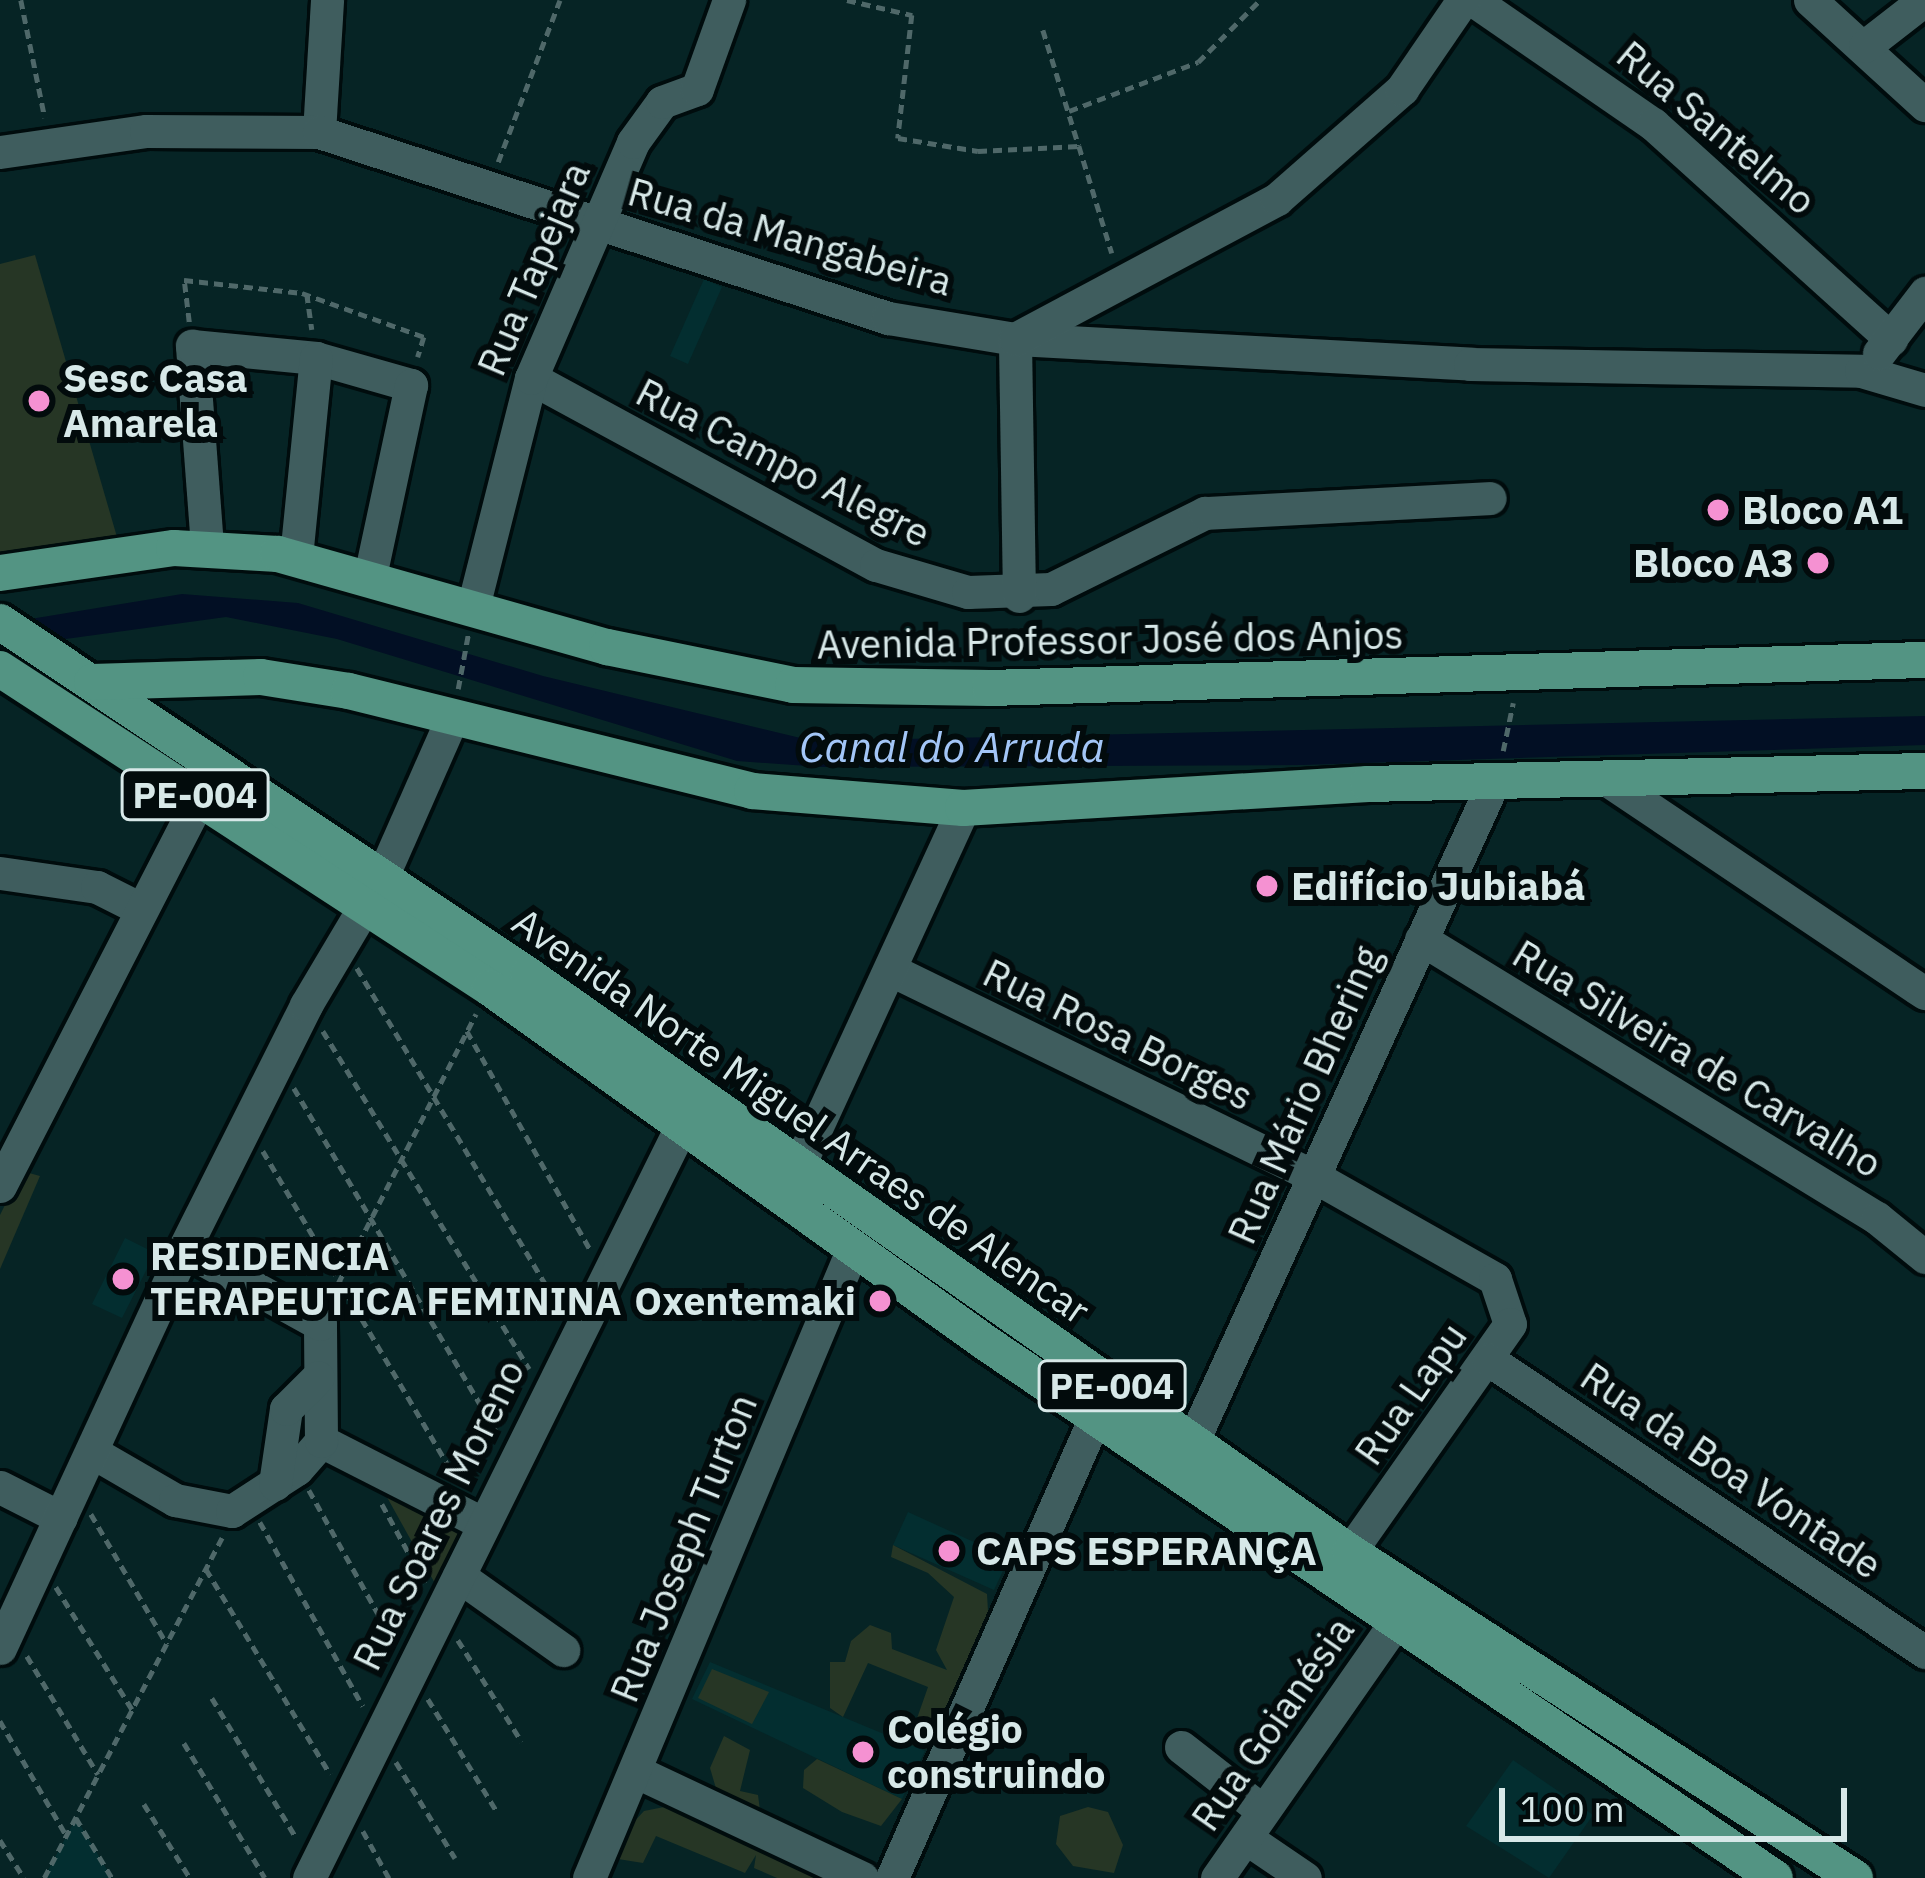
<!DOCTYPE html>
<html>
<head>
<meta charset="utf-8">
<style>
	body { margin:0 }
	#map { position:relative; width:1925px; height:1878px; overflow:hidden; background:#062425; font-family:"IBM Plex Sans",sans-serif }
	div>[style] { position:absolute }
	.built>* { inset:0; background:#032e30 }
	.green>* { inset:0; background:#263625 }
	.water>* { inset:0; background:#020f24 }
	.path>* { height:4.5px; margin-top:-2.25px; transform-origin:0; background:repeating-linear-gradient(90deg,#4f6869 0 9px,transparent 0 15px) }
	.roads { filter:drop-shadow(3px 0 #000c0d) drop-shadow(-3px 0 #000c0d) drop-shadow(0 3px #000c0d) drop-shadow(0 -3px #000c0d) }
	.minor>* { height:33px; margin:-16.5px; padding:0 16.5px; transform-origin:16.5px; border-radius:16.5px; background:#3f5d5e }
	.major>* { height:36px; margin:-18px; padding:0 18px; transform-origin:18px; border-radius:18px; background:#539483 }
	.dots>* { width:33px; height:33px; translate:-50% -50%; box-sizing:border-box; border:6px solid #020b0c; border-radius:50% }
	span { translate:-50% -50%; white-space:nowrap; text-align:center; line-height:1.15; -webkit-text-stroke:12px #020b0c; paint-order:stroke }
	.shield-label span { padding:3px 9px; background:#020b0c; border:3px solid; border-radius:9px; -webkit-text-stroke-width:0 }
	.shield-label { font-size:36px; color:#d7e8e8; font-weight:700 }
	.street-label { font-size:39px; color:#d7e8e8 }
	.poi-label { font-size:39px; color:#d7e8e8; font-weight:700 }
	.left { translate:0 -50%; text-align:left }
	.right { translate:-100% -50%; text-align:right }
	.water-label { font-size:42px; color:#a3c6f7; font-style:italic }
	.scale { position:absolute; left:1499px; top:1788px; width:348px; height:54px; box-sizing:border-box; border:6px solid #d7e8e8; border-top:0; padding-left:15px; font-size:36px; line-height:42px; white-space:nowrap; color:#d7e8e8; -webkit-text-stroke:9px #020b0c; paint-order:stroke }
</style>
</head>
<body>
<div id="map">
	<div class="built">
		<i style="clip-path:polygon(704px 279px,722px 287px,688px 364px,670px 356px)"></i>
		<i style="clip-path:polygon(125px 1238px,155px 1253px,122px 1318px,92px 1304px)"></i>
		<i style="clip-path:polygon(908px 1512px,1009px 1558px,994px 1590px,893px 1545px)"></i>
		<i style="clip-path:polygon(710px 1662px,925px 1751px,902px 1799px,692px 1699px)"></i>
		<i style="clip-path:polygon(1513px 1760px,1593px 1815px,1549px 1878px,1466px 1826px)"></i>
		<i style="clip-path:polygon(76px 1818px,112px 1878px,44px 1878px)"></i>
	</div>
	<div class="green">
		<i style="clip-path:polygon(35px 255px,117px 537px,0 558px,0 264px)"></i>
		<i style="clip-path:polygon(22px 1171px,40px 1176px,0 1269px,0 1215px)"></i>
		<i style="clip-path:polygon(373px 1472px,468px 1527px,437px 1587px)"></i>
		<i style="clip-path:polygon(893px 1545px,987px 1594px,989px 1628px,938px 1752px,908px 1744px,928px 1687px,868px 1663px,843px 1717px,830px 1708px,830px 1662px,845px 1662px,851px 1641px,870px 1625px,891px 1633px,892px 1649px,947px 1670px,936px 1650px,954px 1597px,928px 1573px,891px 1557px)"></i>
		<i style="clip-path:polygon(712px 1669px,769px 1692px,752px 1724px,698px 1698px)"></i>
		<i style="clip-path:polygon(724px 1736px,750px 1750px,740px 1791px,758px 1795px,762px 1826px,720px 1802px,710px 1768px)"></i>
		<i style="clip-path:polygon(817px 1759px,902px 1799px,881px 1826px,842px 1812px,803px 1788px,804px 1770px)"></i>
		<i style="clip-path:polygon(664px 1807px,811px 1873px,821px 1878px,777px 1878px,754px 1868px,756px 1855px,745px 1873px,656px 1836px,643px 1863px,618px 1859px,630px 1826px,644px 1811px)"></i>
		<i style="clip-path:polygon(1088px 1807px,1108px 1812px,1123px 1845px,1114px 1873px,1073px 1866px,1056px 1844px,1060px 1816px)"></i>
	</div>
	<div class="water">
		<i style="clip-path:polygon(182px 594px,298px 603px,543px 676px,813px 741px,1925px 716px,1925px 745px,1302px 765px,822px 767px,737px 761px,337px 639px,226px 617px,0 648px,0 624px)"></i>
	</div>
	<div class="path">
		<i style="left:21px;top:0;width:120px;rotate:78.5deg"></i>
		<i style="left:847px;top:0;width:67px;rotate:13deg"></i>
		<i style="left:912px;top:15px;width:124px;rotate:96.5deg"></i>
		<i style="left:898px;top:138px;width:81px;rotate:9.2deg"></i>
		<i style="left:978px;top:151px;width:101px;rotate:-2.8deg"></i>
		<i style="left:1079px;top:146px;width:112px;rotate:72.9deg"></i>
		<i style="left:1043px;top:30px;width:121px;rotate:72.8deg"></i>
		<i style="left:1069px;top:111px;width:138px;rotate:-20.8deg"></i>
		<i style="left:1198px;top:62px;width:88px;rotate:-45deg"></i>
		<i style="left:498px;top:162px;width:173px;rotate:-69.1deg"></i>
		<i style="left:307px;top:294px;width:36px;rotate:82deg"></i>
		<i style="left:189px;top:322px;width:42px;rotate:-96.8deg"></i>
		<i style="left:184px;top:280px;width:119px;rotate:6.3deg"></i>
		<i style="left:302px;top:293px;width:130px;rotate:19.8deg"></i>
		<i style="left:424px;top:337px;width:21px;rotate:107deg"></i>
		<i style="left:458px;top:689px;width:55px;rotate:-79.5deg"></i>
		<i style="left:1503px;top:751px;width:49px;rotate:-78.2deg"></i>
		<i style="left:357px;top:968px;width:397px;rotate:59.2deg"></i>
		<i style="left:323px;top:1031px;width:396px;rotate:58.6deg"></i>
		<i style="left:467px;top:1031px;width:253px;rotate:60.6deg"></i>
		<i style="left:294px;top:1088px;width:403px;rotate:59.5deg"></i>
		<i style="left:263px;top:1151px;width:378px;rotate:59.5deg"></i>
		<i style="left:331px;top:1297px;width:318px;rotate:-62.9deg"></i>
		<i style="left:309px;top:1490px;width:174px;rotate:60.8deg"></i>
		<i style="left:382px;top:1504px;width:90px;rotate:61.4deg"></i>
		<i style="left:91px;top:1514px;width:151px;rotate:59.7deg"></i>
		<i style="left:260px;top:1522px;width:211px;rotate:60.8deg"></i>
		<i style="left:206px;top:1569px;width:240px;rotate:58.8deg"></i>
		<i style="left:56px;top:1587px;width:144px;rotate:58.1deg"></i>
		<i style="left:458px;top:1640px;width:120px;rotate:57.9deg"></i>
		<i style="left:27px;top:1656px;width:138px;rotate:59deg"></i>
		<i style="left:212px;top:1698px;width:162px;rotate:58.9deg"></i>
		<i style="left:428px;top:1699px;width:130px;rotate:58.5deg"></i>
		<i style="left:0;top:1721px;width:132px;rotate:59.9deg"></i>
		<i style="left:184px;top:1743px;width:157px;rotate:59deg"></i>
		<i style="left:396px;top:1762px;width:113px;rotate:58.4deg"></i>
		<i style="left:144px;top:1804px;width:87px;rotate:58.1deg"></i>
		<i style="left:76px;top:1818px;width:70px;rotate:59deg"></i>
		<i style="left:363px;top:1831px;width:54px;rotate:61deg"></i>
		<i style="left:0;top:1840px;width:45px;rotate:57.7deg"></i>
		<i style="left:44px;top:1878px;width:384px;rotate:-62.4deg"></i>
	</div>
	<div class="roads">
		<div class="minor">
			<i style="left:1473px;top:0;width:219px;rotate:34.6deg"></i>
			<i style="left:1653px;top:124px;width:321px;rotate:42.1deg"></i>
			<i style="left:1810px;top:0;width:156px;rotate:42.4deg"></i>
			<i style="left:1865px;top:46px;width:75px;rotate:-37.9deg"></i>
			<i style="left:319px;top:132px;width:132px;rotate:-86.5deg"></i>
			<i style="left:0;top:152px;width:148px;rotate:-8.2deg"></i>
			<i style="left:146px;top:131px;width:173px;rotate:0.3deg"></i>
			<i style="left:319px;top:132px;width:599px;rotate:18.1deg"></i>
			<i style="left:888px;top:318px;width:129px;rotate:9.4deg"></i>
			<i style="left:1015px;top:339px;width:456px;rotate:3.1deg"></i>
			<i style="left:1470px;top:364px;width:391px;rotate:1deg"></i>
			<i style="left:1861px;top:371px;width:67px;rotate:16.5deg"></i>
			<i style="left:1879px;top:353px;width:76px;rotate:-52.5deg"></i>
			<i style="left:531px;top:378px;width:392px;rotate:28.5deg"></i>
			<i style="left:876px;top:565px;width:96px;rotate:16.4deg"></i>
			<i style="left:968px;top:592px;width:83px;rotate:-2.1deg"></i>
			<i style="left:1051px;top:589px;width:172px;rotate:-26.3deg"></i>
			<i style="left:1205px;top:513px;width:285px;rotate:-3deg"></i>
			<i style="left:207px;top:546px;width:201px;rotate:-94.3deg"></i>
			<i style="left:192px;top:346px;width:125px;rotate:5.5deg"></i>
			<i style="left:316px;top:358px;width:99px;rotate:15.9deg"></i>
			<i style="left:411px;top:385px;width:196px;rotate:102.1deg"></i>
			<i style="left:296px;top:557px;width:200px;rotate:-84.3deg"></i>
			<i style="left:1019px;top:596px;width:257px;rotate:-90.9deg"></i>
			<i style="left:1015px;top:339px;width:297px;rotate:-28.1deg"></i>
			<i style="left:1277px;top:199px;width:167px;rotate:-41.3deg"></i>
			<i style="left:1402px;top:89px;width:108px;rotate:-55.6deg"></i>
			<i style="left:473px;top:607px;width:236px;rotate:-75.8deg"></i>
			<i style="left:531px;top:378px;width:257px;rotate:-66.6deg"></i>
			<i style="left:633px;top:142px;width:49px;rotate:-54.1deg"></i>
			<i style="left:662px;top:102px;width:37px;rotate:-20deg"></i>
			<i style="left:697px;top:89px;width:95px;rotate:-70.2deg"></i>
			<i style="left:1606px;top:779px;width:384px;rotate:33.9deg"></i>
			<i style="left:0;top:873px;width:98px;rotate:8.2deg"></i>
			<i style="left:97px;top:887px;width:45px;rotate:26.6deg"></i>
			<i style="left:1421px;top:939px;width:535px;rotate:31.46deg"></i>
			<i style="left:1877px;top:1218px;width:62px;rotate:39.1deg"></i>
			<i style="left:893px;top:971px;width:470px;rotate:26deg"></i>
			<i style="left:1315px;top:1177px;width:207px;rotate:29.5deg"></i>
			<i style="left:1495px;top:1279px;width:47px;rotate:71.6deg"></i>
			<i style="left:1510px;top:1324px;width:279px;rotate:125.1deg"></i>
			<i style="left:800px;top:1163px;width:391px;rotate:-65.3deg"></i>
			<i style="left:0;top:1186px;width:436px;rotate:-62.8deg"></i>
			<i style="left:1489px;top:1360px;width:525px;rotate:33.81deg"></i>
			<i style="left:321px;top:1441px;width:181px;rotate:27deg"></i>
			<i style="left:1192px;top:1443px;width:728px;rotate:-65.48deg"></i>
			<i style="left:94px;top:1453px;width:94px;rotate:30.1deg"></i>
			<i style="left:175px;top:1500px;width:58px;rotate:10.9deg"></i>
			<i style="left:232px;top:1511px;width:77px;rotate:-32.9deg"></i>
			<i style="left:297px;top:1469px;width:37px;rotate:-49deg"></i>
			<i style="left:321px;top:1441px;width:117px;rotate:-90.5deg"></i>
			<i style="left:320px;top:1324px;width:155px;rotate:-151.1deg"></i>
			<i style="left:275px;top:1484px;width:76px;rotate:-81.7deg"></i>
			<i style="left:286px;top:1409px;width:45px;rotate:-45deg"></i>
			<i style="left:0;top:1487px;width:68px;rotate:26.9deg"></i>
			<i style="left:459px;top:1576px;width:128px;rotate:35.4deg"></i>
			<i style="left:0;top:1648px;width:439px;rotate:-65.2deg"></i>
			<i style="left:184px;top:1249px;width:273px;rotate:-63.4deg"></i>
			<i style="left:306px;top:1005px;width:149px;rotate:-59.3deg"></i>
			<i style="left:382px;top:877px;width:174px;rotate:-66.2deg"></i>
			<i style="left:1181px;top:1747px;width:104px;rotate:38deg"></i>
			<i style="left:637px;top:1772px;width:249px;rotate:25.2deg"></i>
			<i style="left:1246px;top:1838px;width:71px;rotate:34.1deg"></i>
			<i style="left:309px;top:1878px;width:838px;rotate:-63.65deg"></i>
			<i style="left:589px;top:1878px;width:683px;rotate:-67.26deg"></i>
			<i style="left:892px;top:1878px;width:506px;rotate:-66.22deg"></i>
			<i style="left:1217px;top:1878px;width:316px;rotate:-55.1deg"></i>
		</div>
		<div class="major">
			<i style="left:0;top:573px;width:176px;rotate:-8.2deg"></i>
			<i style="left:174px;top:548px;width:104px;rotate:3.3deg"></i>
			<i style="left:278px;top:554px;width:342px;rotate:15.8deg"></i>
			<i style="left:607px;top:647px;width:190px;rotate:11.5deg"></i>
			<i style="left:793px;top:685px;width:197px;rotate:0.9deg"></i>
			<i style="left:990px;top:688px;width:935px;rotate:-1.72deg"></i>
			<i style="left:0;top:622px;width:635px;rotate:33.77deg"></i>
			<i style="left:528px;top:975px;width:1004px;rotate:35.07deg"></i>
			<i style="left:1350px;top:1552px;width:601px;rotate:32.84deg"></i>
			<i style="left:0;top:669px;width:585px;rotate:33.06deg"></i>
			<i style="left:490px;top:988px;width:610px;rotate:35.59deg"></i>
			<i style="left:986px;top:1343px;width:953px;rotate:34.14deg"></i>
			<i style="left:92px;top:682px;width:169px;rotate:-1.7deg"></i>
			<i style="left:261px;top:677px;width:89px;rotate:9deg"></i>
			<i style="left:349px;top:691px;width:415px;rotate:13.9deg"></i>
			<i style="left:752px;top:791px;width:212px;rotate:4.6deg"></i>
			<i style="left:963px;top:808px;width:406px;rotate:-3.4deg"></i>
			<i style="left:1368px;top:784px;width:557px;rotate:-1.34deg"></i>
		</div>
	</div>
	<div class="dots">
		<i style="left:39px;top:401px;background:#f591d2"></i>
		<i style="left:1718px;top:510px;background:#f591d2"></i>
		<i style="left:1818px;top:563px;background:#f591d2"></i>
		<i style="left:1267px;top:886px;background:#f591d2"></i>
		<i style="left:123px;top:1279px;background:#f591d2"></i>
		<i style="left:880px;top:1301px;background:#f591d2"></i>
		<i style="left:949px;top:1551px;background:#f591d2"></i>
		<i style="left:863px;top:1752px;background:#f591d2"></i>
	</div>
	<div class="shield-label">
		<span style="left:195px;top:795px">PE-004</span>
		<span style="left:1112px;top:1386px">PE-004</span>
	</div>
	<div class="street-label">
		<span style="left:1716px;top:128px;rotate:40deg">Rua Santelmo</span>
		<span style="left:790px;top:237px;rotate:16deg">Rua da Mangabeira</span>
		<span style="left:534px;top:269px;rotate:-67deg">Rua Tapejara</span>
		<span style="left:783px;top:463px;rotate:27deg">Rua Campo Alegre</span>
		<span style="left:1110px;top:640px;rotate:-1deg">Avenida Professor José dos Anjos</span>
		<span style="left:1118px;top:1035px;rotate:26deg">Rua Rosa Borges</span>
		<span style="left:1697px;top:1059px;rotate:31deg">Rua Silveira de Carvalho</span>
		<span style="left:1305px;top:1095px;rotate:-66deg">Rua Mário Bhering</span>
		<span style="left:801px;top:1116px;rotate:35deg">Avenida Norte Miguel Arraes de Alencar</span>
		<span style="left:1411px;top:1394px;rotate:-55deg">Rua Lapu</span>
		<span style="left:1731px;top:1471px;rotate:34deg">Rua da Boa Vontade</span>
		<span style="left:439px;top:1515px;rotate:-64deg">Rua Soares Moreno</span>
		<span style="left:684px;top:1548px;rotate:-68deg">Rua Joseph Turton</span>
		<span style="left:1273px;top:1724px;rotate:-55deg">Rua Goianésia</span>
	</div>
	<div class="poi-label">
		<span class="left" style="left:63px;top:401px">Sesc Casa<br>Amarela</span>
		<span class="left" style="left:1742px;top:510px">Bloco A1</span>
		<span class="right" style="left:1794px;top:563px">Bloco A3</span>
		<span class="left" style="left:1291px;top:886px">Edifício Jubiabá</span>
		<span class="left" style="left:150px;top:1279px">RESIDENCIA<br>TERAPEUTICA FEMININA</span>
		<span class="right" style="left:856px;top:1301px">Oxentemaki</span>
		<span class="left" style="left:976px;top:1551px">CAPS ESPERANÇA</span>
		<span class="left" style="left:887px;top:1752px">Colégio<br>construindo</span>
	</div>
	<div class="water-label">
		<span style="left:952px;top:747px">Canal do Arruda</span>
	</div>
	<div class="scale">100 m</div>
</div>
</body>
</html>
